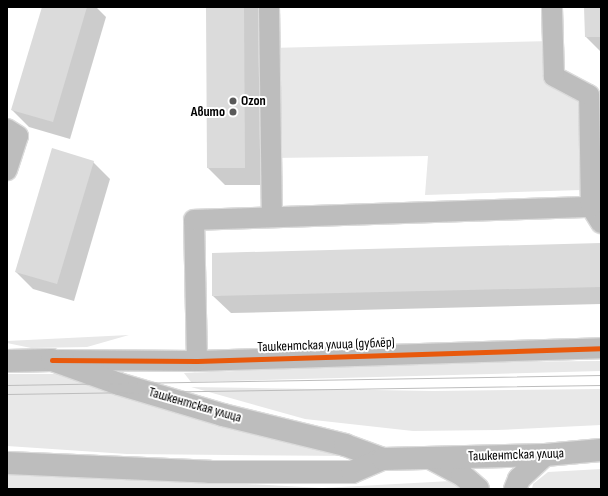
<!DOCTYPE html>
<html>
<head>
<meta charset="utf-8">
<style>
	body { margin:0 }
	#map { position:relative; width:608px; height:496px; overflow:hidden; background:#fff; font-family:"Sofia Sans Condensed",sans-serif }
	div>[style] { position:absolute }
	.green>* { inset:0; background:#e8e8e8 }
	.shadow>* { inset:0; background:#0003 }
	.building>* { inset:0; background:#dbdbdb }
	.roads { filter:drop-shadow(1px 0 #dbdbdb) drop-shadow(-1px 0 #dbdbdb) drop-shadow(0 1px #dbdbdb) drop-shadow(0 -1px #dbdbdb) }
	.minor>* { height:20px; margin:-10px; padding:0 10px; transform-origin:10px; border-radius:10px; background:#bdbdbd }
	.major>* { height:22px; margin:-11px; padding:0 11px; transform-origin:11px; border-radius:11px; background:#bdbdbd }
	.tram>* { height:1px; margin:-0.5px; padding:0 0.5px; transform-origin:0.5px; border-radius:0.5px; background:#bdbdbd }
	.cycleway>* { height:5px; margin:-2.5px; padding:0 2.5px; transform-origin:2.5px; border-radius:2.5px; background:#e8590c }
	.dots>* { width:11px; height:11px; translate:-50% -50%; box-sizing:border-box; border:2px solid #fff; border-radius:50% }
	span { translate:-50% -50%; white-space:nowrap; text-align:center; line-height:1.15; -webkit-text-stroke:4px #fff; paint-order:stroke }
	.poi-label { font-size:14px; color:#000; font-weight:700 }
	.left { translate:0 -50%; text-align:left }
	.right { translate:-100% -50%; text-align:right }
	.street-label { font-size:14px; color:#000 }
	.frame { position:absolute; inset:0; border:8px solid #000; pointer-events:none }
</style>
</head>
<body>
<div id="map">
	<div class="green">
		<i style="clip-path:polygon(553px 41px,554px 76px,589px 95px,582px 190px,425px 195px,428px 156px,272px 158px,270px 48px)"></i>
		<i style="clip-path:polygon(129px 335px,87px 347px,31px 348px,7px 343px,7px 341px)"></i>
		<i style="clip-path:polygon(601px 361px,601px 371px,191px 382px,184px 373px,466px 362px)"></i>
		<i style="clip-path:polygon(7px 374px,57px 374px,245px 432px,352px 456px,127px 454px,7px 446px)"></i>
		<i style="clip-path:polygon(191px 387px,433px 391px,601px 389px,601px 425px,497px 430px,413px 431px,305px 419px)"></i>
		<i style="clip-path:polygon(601px 469px,601px 489px,532px 489px,533px 484px,548px 472px)"></i>
		<i style="clip-path:polygon(7px 471px,322px 488px,451px 481px,467px 489px,7px 489px)"></i>
	</div>
	<div class="shadow">
		<i style="clip-path:polygon(43px 7px,96px 7px,106px 17px,70px 139px,29px 127px,12px 110px)"></i>
		<i style="clip-path:polygon(207px 7px,260px 7px,262px 185px,225px 185px,208px 168px)"></i>
		<i style="clip-path:polygon(585px 7px,601px 7px,601px 52px,586px 37px)"></i>
		<i style="clip-path:polygon(93px 162px,110px 179px,74px 301px,33px 289px,16px 272px)"></i>
		<i style="clip-path:polygon(601px 244px,601px 304px,231px 313px,213px 296px)"></i>
	</div>
	<div class="building">
		<i style="clip-path:polygon(42px 7px,87px 7px,53px 122px,11px 110px)"></i>
		<i style="clip-path:polygon(206px 7px,244px 7px,245px 168px,207px 168px)"></i>
		<i style="clip-path:polygon(584px 7px,601px 7px,601px 37px,585px 37px)"></i>
		<i style="clip-path:polygon(52px 148px,94px 161px,57px 284px,15px 272px)"></i>
		<i style="clip-path:polygon(601px 243px,601px 287px,212px 296px,212px 253px)"></i>
	</div>
	<div class="roads">
		<div class="minor">
			<i style="left:269px;top:7px;width:210px;rotate:89.2deg"></i>
			<i style="left:7px;top:129px;width:13px;rotate:32deg"></i>
			<i style="left:18px;top:136px;width:36px;rotate:108deg"></i>
			<i style="left:591px;top:207px;width:19px;rotate:58deg"></i>
			<i style="left:59px;top:360px;width:138px;rotate:0.4deg"></i>
			<i style="left:197px;top:361px;width:404px;rotate:-1.8deg"></i>
			<i style="left:197px;top:361px;width:141px;rotate:-91.2deg"></i>
			<i style="left:194px;top:220px;width:397px;rotate:-1.9deg"></i>
			<i style="left:591px;top:207px;width:112px;rotate:-91deg"></i>
			<i style="left:589px;top:95px;width:40px;rotate:-152deg"></i>
			<i style="left:554px;top:76px;width:69px;rotate:-91.7deg"></i>
		</div>
		<div class="major">
			<i style="left:7px;top:361px;width:45px;rotate:-1.3deg"></i>
			<i style="left:52px;top:360px;width:71px;rotate:19.7deg"></i>
			<i style="left:119px;top:384px;width:109px;rotate:16.6deg"></i>
			<i style="left:223px;top:415px;width:126px;rotate:13.8deg"></i>
			<i style="left:345px;top:445px;width:40px;rotate:20.2deg"></i>
			<i style="left:432px;top:459px;width:34px;rotate:28deg"></i>
			<i style="left:462px;top:475px;width:21px;rotate:41deg"></i>
			<i style="left:7px;top:463px;width:203px;rotate:2.5deg"></i>
			<i style="left:210px;top:472px;width:142px"></i>
			<i style="left:352px;top:472px;width:34px;rotate:-23deg"></i>
			<i style="left:383px;top:459px;width:162px;rotate:-1.4deg"></i>
			<i style="left:545px;top:455px;width:56px;rotate:-5.1deg"></i>
			<i style="left:515px;top:489px;width:11px;rotate:-68deg"></i>
			<i style="left:519px;top:479px;width:35px;rotate:-43deg"></i>
		</div>
	</div>
	<div class="tram">
		<i style="left:7px;top:385px;width:594px;rotate:-0.96deg"></i>
		<i style="left:7px;top:394px;width:594px;rotate:-0.87deg"></i>
	</div>
	<div class="cycleway">
		<i style="left:52px;top:360px;width:145px;rotate:0.4deg"></i>
		<i style="left:197px;top:361px;width:404px;rotate:-1.8deg"></i>
	</div>
	<div class="dots">
		<i style="left:233px;top:101px;background:#595959"></i>
		<i style="left:233px;top:112px;background:#595959"></i>
	</div>
	<div class="poi-label">
		<span class="left" style="left:241px;top:101px">Ozon</span>
		<span class="right" style="left:225px;top:112px">Авито</span>
	</div>
	<div class="street-label">
		<span style="left:326px;top:345px;rotate:-2deg">Ташкентская улица (дублёр)</span>
		<span style="left:195px;top:405px;rotate:16deg">Ташкентская улица</span>
		<span style="left:516px;top:455px;rotate:-2deg">Ташкентская улица</span>
	</div>
	<div class="frame"></div>
</div>
</body>
</html>
